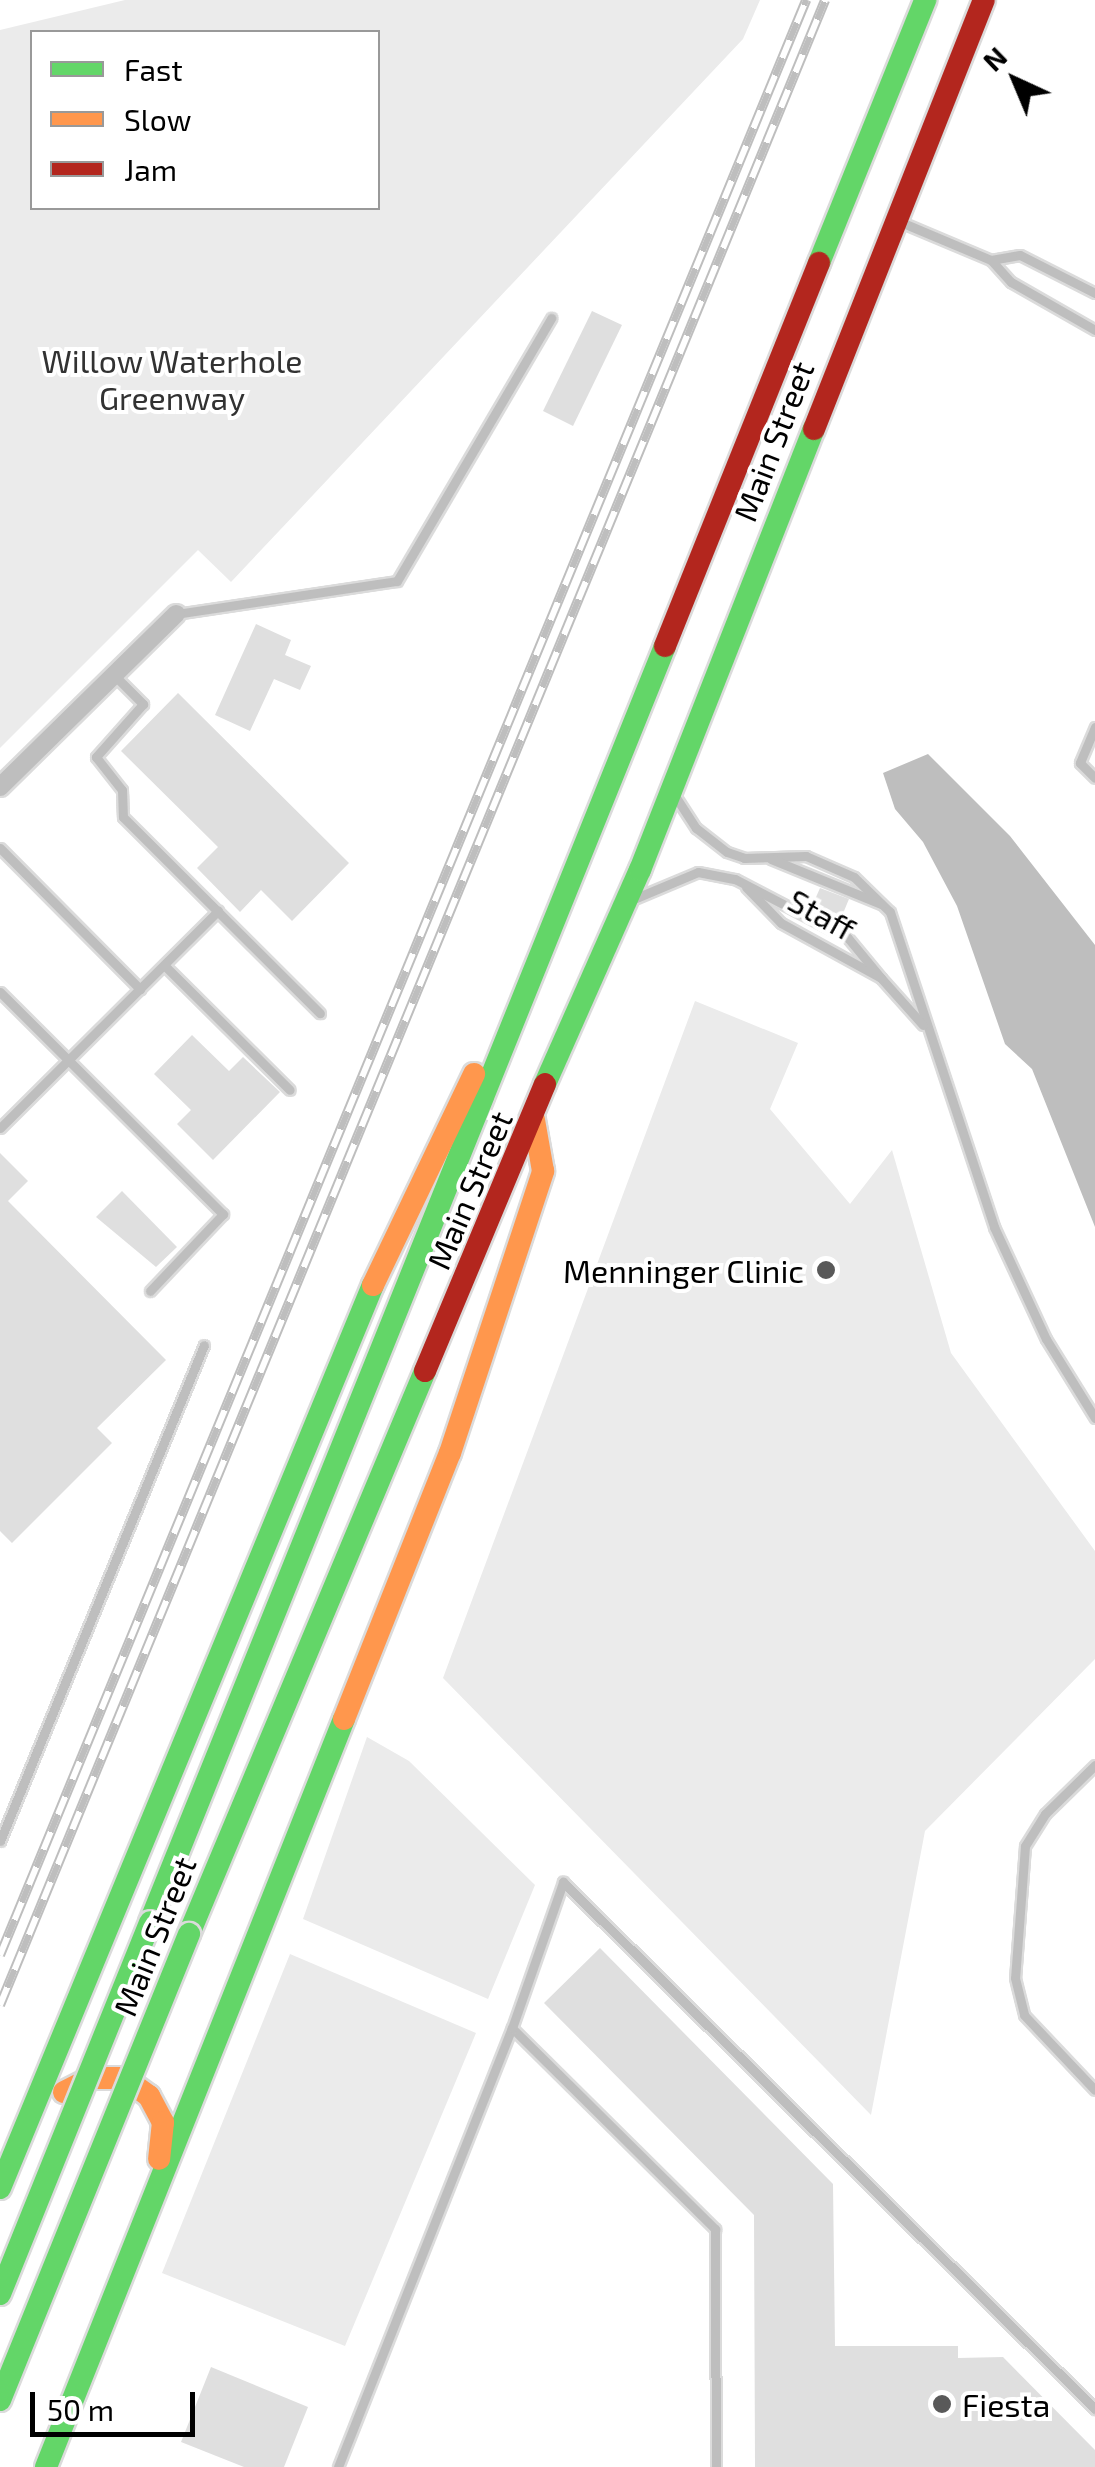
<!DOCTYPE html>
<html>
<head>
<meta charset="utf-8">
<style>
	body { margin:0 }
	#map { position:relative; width:1095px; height:2467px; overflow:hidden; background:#fff; font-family:"Exo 2",sans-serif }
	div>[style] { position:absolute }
	.green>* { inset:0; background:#ebebeb }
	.water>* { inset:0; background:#bebebe }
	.building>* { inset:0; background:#dfdfdf }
	.roads { filter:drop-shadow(2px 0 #dbdbdb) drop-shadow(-2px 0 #dbdbdb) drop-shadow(0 2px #dbdbdb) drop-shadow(0 -2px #dbdbdb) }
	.lane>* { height:9px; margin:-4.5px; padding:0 4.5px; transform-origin:4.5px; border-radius:4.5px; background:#bebebe }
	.street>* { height:18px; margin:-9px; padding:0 9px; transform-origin:9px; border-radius:9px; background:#bebebe }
	.fast>* { height:22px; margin:-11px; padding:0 11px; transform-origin:11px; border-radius:11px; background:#63d668 }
	.slow>* { height:22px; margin:-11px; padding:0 11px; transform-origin:11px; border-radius:11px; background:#ff974d }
	.jam>* { height:22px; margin:-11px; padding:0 11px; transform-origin:11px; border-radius:11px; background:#b3261e }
	.rail>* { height:10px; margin-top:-5px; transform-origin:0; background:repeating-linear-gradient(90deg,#fff 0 19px,#bebebe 0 38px); box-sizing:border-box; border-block:2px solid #bebebe }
	.bridges { filter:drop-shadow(2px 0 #dbdbdb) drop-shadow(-2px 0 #dbdbdb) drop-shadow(0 2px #dbdbdb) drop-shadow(0 -2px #dbdbdb) }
	.fast-bridge>* { height:22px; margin:-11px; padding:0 11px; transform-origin:11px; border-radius:11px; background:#63d668 }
	.dots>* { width:28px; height:28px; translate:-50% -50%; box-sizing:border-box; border:5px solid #fff; border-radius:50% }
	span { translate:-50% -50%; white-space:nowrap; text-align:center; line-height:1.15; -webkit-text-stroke:8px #fff; paint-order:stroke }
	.park-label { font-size:32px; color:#323232 }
	.street-label { font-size:32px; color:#000 }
	.poi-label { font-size:32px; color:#000 }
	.right { translate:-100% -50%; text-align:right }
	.left { translate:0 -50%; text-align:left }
	.legend { position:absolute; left:30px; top:30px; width:350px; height:180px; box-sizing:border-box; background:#fff; border:2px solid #999; margin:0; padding:12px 18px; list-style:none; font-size:30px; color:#000 }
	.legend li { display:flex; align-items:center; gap:20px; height:50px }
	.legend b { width:50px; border:2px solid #999 }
	.north { position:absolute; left:965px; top:30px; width:100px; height:100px; -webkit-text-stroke:8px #fff; paint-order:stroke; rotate:316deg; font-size:28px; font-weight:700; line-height:40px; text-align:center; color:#000 }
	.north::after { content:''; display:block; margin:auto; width:35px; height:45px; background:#000; clip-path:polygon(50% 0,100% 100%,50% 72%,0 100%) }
	.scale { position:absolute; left:30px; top:2392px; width:165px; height:45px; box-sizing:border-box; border:5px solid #000; border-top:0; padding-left:12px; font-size:30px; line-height:35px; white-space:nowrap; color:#000; -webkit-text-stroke:8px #fff; paint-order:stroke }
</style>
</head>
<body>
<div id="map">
	<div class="green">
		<i style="clip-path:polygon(evenodd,125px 0,760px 0,743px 39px,231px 582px,198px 550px,0 748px,0 30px,125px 0,32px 32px,378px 32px,378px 208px,32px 208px,32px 32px)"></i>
		<i style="clip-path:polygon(695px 1001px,798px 1043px,770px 1109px,850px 1204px,892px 1150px,951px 1353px,1095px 1551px,1095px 1659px,925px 1831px,871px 2115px,443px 1678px)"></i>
		<i style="clip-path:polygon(367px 1737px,409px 1761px,535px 1885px,488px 1999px,303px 1919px)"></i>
		<i style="clip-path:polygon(290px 1954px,476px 2033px,345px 2346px,162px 2273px)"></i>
	</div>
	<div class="water">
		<i style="clip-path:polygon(928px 754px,1010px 836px,1095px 945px,1095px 1227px,1032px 1069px,1005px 1044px,957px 906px,923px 842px,895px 809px,883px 773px)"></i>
	</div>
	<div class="building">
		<i style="clip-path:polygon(592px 311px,622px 325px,573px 426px,543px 411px)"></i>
		<i style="clip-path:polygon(256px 624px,291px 640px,285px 655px,311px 666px,300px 690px,274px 679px,250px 731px,215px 715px)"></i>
		<i style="clip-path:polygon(178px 693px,349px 863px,292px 921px,261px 890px,240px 912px,197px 868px,218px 847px,121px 751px)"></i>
		<i style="clip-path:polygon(820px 888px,849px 899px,839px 923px,810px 911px)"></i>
		<i style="clip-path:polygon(192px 1035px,229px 1071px,243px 1057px,280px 1092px,213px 1160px,177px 1124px,191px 1110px,154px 1074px)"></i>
		<i style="clip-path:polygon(0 1153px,28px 1181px,8px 1201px,166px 1360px,97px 1428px,112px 1443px,12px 1543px,0 1531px)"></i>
		<i style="clip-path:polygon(122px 1191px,177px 1247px,156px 1267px,96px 1217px)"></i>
		<i style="clip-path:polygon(600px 1948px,833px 2184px,835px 2346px,958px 2346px,958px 2358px,1003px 2357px,1095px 2450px,1095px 2467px,755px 2467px,754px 2215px,544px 2003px)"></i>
		<i style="clip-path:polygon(211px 2367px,308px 2407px,284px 2467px,244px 2467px,181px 2442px)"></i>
	</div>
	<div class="roads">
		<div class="lane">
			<i style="left:903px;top:223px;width:95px;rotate:22.8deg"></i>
			<i style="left:991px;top:260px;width:30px;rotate:48deg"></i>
			<i style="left:1011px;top:282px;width:97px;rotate:29.7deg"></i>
			<i style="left:991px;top:260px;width:29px;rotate:-10deg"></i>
			<i style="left:1020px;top:255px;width:84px;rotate:26.9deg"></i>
			<i style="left:176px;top:614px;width:223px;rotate:-8.5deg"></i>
			<i style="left:397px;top:581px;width:305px;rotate:-59.6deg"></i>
			<i style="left:115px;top:676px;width:40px;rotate:45deg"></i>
			<i style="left:143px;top:704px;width:71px;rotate:131.6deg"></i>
			<i style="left:96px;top:757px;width:42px;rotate:51.8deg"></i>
			<i style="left:122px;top:790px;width:27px;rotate:88deg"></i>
			<i style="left:123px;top:817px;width:278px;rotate:44.9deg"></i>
			<i style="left:1095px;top:727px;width:39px;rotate:113deg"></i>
			<i style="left:1080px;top:763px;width:21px;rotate:45deg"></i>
			<i style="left:677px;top:799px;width:35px;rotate:57deg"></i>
			<i style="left:696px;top:828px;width:39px;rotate:38deg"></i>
			<i style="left:727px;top:852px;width:18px;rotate:19deg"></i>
			<i style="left:744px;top:858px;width:62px;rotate:-1.8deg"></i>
			<i style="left:806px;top:856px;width:52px;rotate:23.6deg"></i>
			<i style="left:854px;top:877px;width:50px;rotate:44.2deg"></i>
			<i style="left:890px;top:912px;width:332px;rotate:71.7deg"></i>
			<i style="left:994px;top:1227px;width:123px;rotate:65.1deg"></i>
			<i style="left:1046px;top:1339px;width:93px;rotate:58.2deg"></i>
			<i style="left:0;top:848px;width:199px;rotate:45.2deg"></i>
			<i style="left:771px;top:859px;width:119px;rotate:22.2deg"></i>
			<i style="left:746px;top:887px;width:50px;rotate:45.8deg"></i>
			<i style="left:781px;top:923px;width:114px;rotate:28.8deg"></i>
			<i style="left:881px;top:978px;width:63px;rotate:48.2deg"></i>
			<i style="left:636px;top:898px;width:67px;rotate:-22.8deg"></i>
			<i style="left:698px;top:872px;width:38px;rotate:11deg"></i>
			<i style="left:735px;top:879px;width:127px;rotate:27.6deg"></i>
			<i style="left:848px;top:938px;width:52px;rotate:50.5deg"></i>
			<i style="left:164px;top:965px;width:177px;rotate:44.8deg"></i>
			<i style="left:0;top:992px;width:315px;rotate:44.9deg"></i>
			<i style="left:223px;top:1214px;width:106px;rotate:133.5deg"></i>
			<i style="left:0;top:1128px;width:308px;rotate:-44.9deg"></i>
			<i style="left:1095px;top:1765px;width:70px;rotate:135.6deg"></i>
			<i style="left:1045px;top:1814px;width:38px;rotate:122deg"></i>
			<i style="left:1025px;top:1846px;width:132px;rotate:94.3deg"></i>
			<i style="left:1015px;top:1978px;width:38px;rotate:76deg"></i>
			<i style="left:1024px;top:2015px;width:103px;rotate:46.6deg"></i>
			<i style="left:0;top:1841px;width:536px;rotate:-67.64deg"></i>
			<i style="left:512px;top:2028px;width:286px;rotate:44.7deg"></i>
			<i style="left:715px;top:2229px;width:238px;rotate:89.8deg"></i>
			<i style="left:338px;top:2467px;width:472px;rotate:-68.4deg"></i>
			<i style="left:512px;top:2028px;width:155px;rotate:-70.7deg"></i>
			<i style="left:563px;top:1882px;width:749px;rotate:44.73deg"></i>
		</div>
		<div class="street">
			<i style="left:0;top:787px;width:247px;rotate:-44.5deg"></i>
		</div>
		<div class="fast">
			<i style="left:819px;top:263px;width:284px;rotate:-68deg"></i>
			<i style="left:545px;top:1084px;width:234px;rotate:-66.1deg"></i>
			<i style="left:640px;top:870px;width:474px;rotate:-68.5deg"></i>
			<i style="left:150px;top:1922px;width:1376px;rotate:-68.02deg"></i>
			<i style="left:189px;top:1934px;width:610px;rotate:-67.26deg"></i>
			<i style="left:0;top:2188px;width:977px;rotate:-67.56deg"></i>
			<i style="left:46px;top:2467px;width:805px;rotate:-68.28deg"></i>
		</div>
		<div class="slow">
			<i style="left:373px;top:1285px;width:234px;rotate:-64.4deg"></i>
			<i style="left:344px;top:1719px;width:286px;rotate:-68.3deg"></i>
			<i style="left:450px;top:1453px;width:297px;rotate:-71.7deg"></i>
			<i style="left:543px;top:1171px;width:52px;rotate:-100deg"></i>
			<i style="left:64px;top:2092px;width:31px;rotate:-27deg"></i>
			<i style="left:92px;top:2078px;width:32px"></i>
			<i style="left:124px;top:2078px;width:31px;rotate:36deg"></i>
			<i style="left:149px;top:2096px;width:30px;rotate:62deg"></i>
			<i style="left:163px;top:2122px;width:37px;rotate:96deg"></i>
		</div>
		<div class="jam">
			<i style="left:814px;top:429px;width:461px;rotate:-68.4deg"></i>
			<i style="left:665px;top:646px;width:413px;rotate:-68.1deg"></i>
			<i style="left:425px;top:1371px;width:311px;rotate:-67.3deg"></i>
		</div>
	</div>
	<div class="rail">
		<i style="left:0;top:1955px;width:2115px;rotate:-67.59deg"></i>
		<i style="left:0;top:2005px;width:2168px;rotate:-67.63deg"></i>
	</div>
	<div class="bridges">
		<div class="fast-bridge">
			<i style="left:0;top:2294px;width:401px;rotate:-68deg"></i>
			<i style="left:0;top:2400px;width:503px;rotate:-67.92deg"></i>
		</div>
	</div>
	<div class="dots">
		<i style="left:826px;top:1270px;background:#595959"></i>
		<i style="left:942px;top:2404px;background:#595959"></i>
	</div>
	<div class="park-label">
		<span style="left:172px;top:379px">Willow Waterhole<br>Greenway</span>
	</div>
	<div class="street-label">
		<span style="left:773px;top:441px;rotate:-69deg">Main Street</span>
		<span style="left:822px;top:914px;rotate:29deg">Staff</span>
		<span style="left:469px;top:1190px;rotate:-67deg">Main Street</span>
		<span style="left:154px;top:1936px;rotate:-68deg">Main Street</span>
	</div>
	<div class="poi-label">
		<span class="right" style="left:804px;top:1270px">Menninger Clinic</span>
		<span class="left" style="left:962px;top:2404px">Fiesta</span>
	</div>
	<ul class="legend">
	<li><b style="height:12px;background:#63d668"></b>Fast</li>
	<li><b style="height:12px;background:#ff974d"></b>Slow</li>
	<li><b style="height:12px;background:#b3261e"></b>Jam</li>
	</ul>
	<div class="north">N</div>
	<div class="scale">50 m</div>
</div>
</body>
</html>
